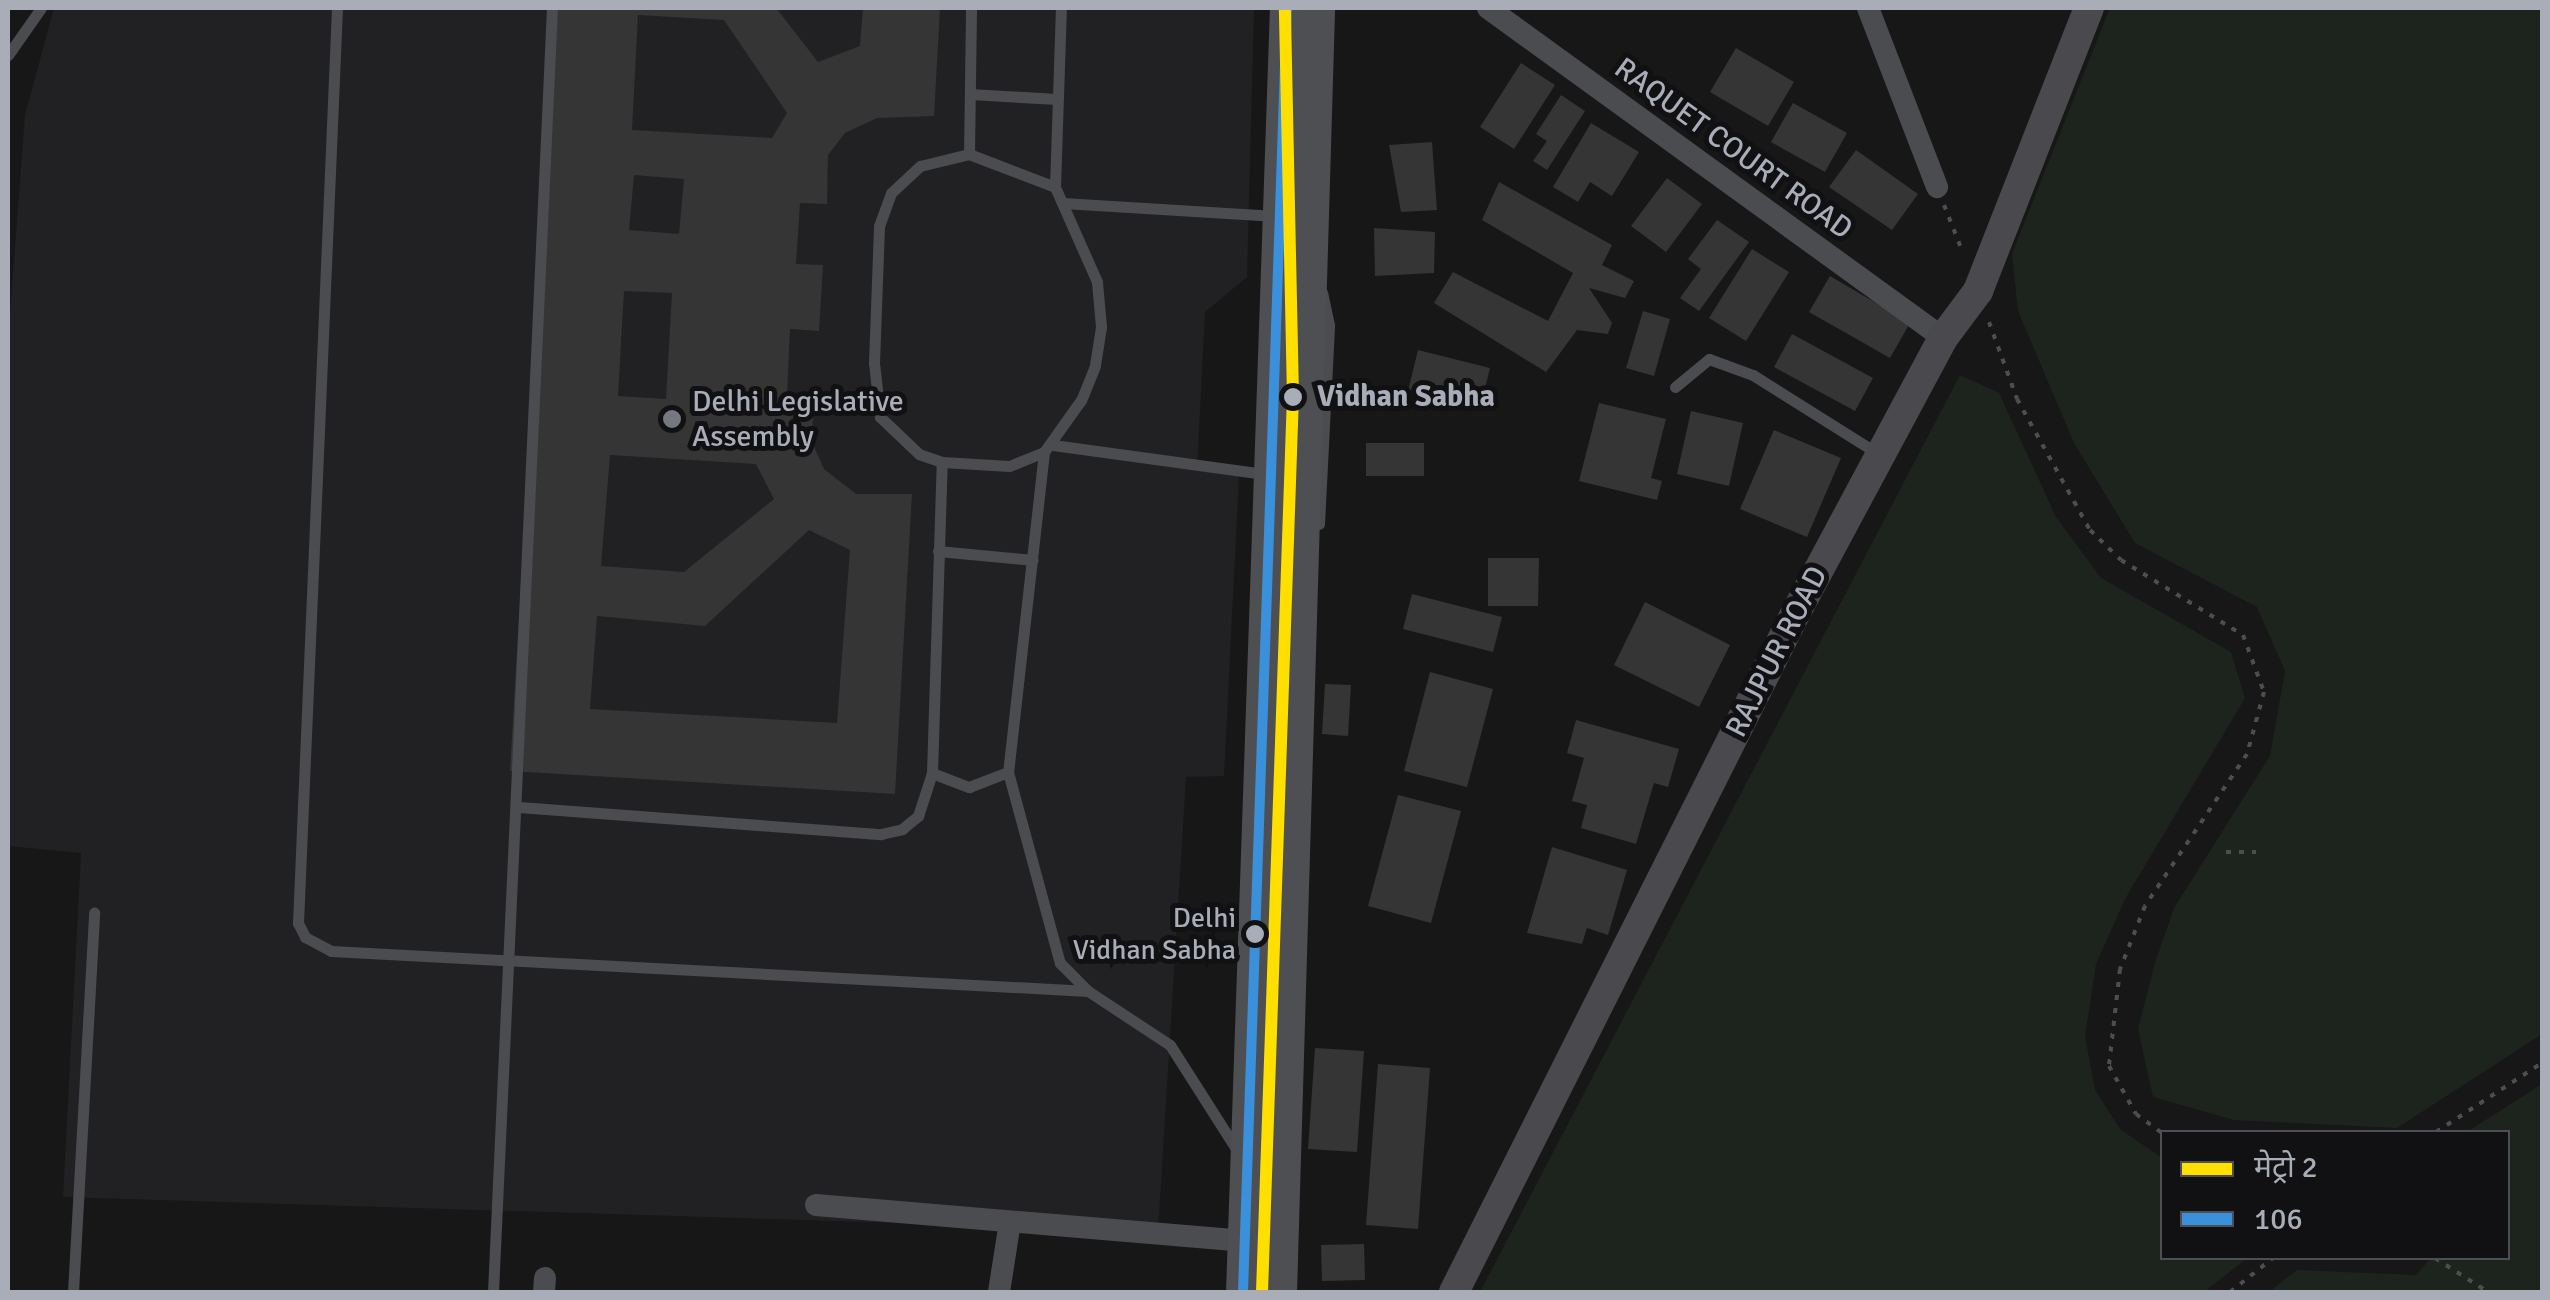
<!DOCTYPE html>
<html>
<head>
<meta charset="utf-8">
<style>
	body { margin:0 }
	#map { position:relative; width:2550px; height:1300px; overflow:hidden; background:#171717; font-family:Signika,"Noto Sans Devanagari",sans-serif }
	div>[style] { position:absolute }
	.built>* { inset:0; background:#212123 }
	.green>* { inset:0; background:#1d241e }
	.building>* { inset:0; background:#353536 }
	.path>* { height:4px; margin-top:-2px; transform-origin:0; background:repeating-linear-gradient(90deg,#4d4e52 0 5px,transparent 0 13px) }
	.lane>* { height:11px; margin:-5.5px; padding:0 5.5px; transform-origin:5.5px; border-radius:5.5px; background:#4b4c50 }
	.street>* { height:22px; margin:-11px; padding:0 11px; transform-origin:11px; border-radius:11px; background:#4b4c50 }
	.secondary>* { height:30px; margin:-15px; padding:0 15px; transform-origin:15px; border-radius:15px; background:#4a4a4e }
	.primary>* { height:35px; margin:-17.5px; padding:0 17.5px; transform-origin:17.5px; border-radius:17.5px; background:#4d4f52 }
	.bus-1>* { height:10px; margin:-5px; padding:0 5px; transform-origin:5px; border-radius:5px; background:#3a90db }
	.metro-1>* { height:12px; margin:-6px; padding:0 6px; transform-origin:6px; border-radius:6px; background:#ffdf00 }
	.dots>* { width:28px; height:28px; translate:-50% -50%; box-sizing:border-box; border:5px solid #111113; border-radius:50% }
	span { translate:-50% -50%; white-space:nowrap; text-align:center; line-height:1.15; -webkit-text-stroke:10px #111113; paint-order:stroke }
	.bus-label { font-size:28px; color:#a8adb8 }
	.right { translate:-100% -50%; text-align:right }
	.street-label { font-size:30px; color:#a8adb8 }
	.stop-label { font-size:30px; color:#a8adb8; font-weight:700 }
	.left { translate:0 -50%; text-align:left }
	.poi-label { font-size:30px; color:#a8adb8 }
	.frame { position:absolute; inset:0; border:10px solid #a8adb8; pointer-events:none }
	.legend { position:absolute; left:2160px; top:1130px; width:350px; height:130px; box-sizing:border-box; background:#111113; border:2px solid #4d4f55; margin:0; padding:12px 18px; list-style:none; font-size:30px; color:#a8adb8 }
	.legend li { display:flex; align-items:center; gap:20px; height:50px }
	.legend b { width:50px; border:2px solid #4d4f55 }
</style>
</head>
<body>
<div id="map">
	<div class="built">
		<i style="clip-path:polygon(54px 8px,1254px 8px,1247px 277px,1205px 312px,1197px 469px,1239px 476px,1224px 776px,1186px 777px,1158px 1231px,63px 1197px,81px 853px,8px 846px,8px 341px,25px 115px)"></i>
	</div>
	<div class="green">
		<i style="clip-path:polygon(2110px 8px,2542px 8px,2542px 1034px,2397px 1128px,2234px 1120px,2153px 1097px,2138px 1029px,2155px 963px,2174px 908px,2270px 756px,2285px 671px,2257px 607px,2135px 543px,2074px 443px,2018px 311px,2012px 254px)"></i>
		<i style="clip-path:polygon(1960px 375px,1999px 393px,2056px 517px,2101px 578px,2231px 652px,2245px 698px,2125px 899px,2096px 964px,2085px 1036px,2095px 1090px,2120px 1129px,2162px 1158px,2162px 1258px,2247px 1258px,2204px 1292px,1480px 1292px)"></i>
		<i style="clip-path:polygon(2542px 1084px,2542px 1292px,2269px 1292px,2297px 1270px,2416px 1275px,2431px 1258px,2508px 1258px,2508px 1132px,2467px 1132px)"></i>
	</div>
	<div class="building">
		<i style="clip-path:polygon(evenodd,554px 8px,776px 8px,818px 62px,860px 46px,863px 8px,940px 8px,934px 116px,877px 118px,845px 133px,828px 155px,827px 204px,800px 203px,796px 264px,823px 265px,819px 331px,790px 329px,787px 395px,815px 397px,811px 440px,824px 469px,856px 494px,912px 494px,895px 794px,510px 771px,554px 8px,638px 15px,724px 20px,787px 113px,772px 138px,632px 130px,638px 15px,554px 8px,634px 175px,684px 179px,679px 234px,629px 230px,634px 175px,554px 8px,624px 291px,672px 293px,666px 399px,618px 396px,624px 291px,554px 8px,610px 455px,756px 464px,774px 499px,684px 572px,601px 566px,610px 455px,554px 8px,809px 530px,850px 550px,837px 723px,590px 709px,597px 616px,705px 626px,809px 530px)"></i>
		<i style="clip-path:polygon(1736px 48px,1794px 82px,1768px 126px,1710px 92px)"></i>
		<i style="clip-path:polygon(1521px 63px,1555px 85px,1514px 149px,1480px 127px)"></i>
		<i style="clip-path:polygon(1561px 95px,1585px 111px,1547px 170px,1533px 161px,1547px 141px,1536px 134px)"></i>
		<i style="clip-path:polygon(1793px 103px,1847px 133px,1825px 172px,1771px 142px)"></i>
		<i style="clip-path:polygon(1591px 123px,1639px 152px,1612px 196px,1590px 182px,1578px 202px,1553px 187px)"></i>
		<i style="clip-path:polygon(1432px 142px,1437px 210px,1401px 212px,1389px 145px)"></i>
		<i style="clip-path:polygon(1856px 150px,1918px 194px,1892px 230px,1829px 187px)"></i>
		<i style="clip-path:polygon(1667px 178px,1702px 204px,1666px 252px,1631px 226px)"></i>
		<i style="clip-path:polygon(1499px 182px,1612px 245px,1602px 265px,1634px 281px,1625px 298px,1589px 288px,1612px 323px,1608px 334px,1577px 330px,1546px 372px,1434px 303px,1453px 272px,1548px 321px,1573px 273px,1482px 220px)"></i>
		<i style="clip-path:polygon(1717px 220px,1749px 242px,1699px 311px,1680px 298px,1701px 269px,1688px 259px)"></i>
		<i style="clip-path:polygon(1374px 228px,1435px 232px,1434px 273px,1375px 276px)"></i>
		<i style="clip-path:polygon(1752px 249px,1789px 272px,1746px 341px,1709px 318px)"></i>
		<i style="clip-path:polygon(1830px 276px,1910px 323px,1890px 358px,1809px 312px)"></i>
		<i style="clip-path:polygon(1643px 311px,1670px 319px,1654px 376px,1626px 368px)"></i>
		<i style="clip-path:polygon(1792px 334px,1873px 378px,1855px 411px,1774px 367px)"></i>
		<i style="clip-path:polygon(1418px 350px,1490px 368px,1480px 409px,1408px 391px)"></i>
		<i style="clip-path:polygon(1599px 403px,1666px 419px,1651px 478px,1662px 481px,1657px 500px,1579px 481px)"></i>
		<i style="clip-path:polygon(1691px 411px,1743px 423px,1729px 486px,1677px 474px)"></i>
		<i style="clip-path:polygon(1774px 430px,1841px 458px,1807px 537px,1740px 509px)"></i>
		<i style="clip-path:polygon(1366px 443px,1424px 443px,1424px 476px,1366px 476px)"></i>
		<i style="clip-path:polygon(1488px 558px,1539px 558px,1538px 606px,1488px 606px)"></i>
		<i style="clip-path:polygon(1412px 594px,1502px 617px,1493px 652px,1403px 629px)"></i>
		<i style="clip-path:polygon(1645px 602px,1730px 645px,1699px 707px,1614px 665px)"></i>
		<i style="clip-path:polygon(1430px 672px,1493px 689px,1467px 787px,1404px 771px)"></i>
		<i style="clip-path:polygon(1325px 684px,1351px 685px,1348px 736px,1322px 734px)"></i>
		<i style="clip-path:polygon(1576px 720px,1679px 749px,1668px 787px,1654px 783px,1636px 844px,1581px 828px,1587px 805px,1572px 801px,1584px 758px,1567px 753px)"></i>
		<i style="clip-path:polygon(1398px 795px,1461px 811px,1431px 923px,1368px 906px)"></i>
		<i style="clip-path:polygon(1552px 847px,1627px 870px,1608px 935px,1587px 928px,1582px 944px,1527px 933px)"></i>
		<i style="clip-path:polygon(1315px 1048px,1364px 1051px,1357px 1152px,1308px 1149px)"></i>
		<i style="clip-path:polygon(1378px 1064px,1430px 1068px,1418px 1229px,1366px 1225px)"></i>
		<i style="clip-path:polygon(1364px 1244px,1365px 1280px,1322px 1281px,1321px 1245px)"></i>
	</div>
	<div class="path">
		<i style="left:1944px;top:205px;width:52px;rotate:68.4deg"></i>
		<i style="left:1989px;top:322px;width:82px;rotate:70deg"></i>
		<i style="left:2017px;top:399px;width:150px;rotate:60.9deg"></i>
		<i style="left:2090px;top:530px;width:43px;rotate:44.1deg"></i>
		<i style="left:2121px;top:560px;width:143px;rotate:31.6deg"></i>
		<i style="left:2243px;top:635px;width:61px;rotate:69.8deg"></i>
		<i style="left:2264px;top:692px;width:64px;rotate:105.3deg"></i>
		<i style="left:2247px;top:754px;width:183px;rotate:123.9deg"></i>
		<i style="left:2145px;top:906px;width:68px;rotate:111.6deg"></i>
		<i style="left:2120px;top:969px;width:98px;rotate:96.5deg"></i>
		<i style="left:2109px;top:1066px;width:55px;rotate:60.6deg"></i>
		<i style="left:2136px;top:1114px;width:32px;rotate:36deg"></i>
		<i style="left:2226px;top:852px;width:30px"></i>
		<i style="left:2436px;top:1132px;width:126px;rotate:-33.1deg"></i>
		<i style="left:2435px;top:1258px;width:63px;rotate:32.7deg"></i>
		<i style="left:2230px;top:1292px;width:55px;rotate:-38.3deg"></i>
	</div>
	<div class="lane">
		<i style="left:337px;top:8px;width:916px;rotate:92.44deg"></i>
		<i style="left:298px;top:923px;width:16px;rotate:63deg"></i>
		<i style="left:305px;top:937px;width:30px;rotate:28deg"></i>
		<i style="left:331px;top:951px;width:758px;rotate:3.02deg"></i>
		<i style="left:8px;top:55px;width:57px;rotate:-54.9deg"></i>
		<i style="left:970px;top:94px;width:87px;rotate:3.3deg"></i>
		<i style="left:969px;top:154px;width:146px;rotate:-89.2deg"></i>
		<i style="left:1055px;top:187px;width:179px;rotate:-88.1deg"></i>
		<i style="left:1063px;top:203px;width:211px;rotate:3.5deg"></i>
		<i style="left:1675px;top:387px;width:44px;rotate:-39.5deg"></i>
		<i style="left:1709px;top:359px;width:47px;rotate:20deg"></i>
		<i style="left:1753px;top:375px;width:150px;rotate:32.2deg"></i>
		<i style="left:1053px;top:445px;width:215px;rotate:7.8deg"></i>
		<i style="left:1044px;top:452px;width:38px;rotate:158deg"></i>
		<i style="left:1009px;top:466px;width:67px;rotate:-176.6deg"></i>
		<i style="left:942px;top:462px;width:24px;rotate:-161deg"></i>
		<i style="left:919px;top:454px;width:54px;rotate:-136.5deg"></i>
		<i style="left:880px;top:417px;width:54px;rotate:-96.3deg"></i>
		<i style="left:874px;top:363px;width:137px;rotate:-87.9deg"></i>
		<i style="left:879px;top:226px;width:35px;rotate:-70deg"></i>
		<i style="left:891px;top:193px;width:40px;rotate:-43deg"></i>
		<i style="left:920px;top:166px;width:50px;rotate:-13.8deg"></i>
		<i style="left:969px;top:154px;width:92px;rotate:21deg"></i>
		<i style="left:1055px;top:187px;width:104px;rotate:66.1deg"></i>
		<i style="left:1097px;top:282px;width:45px;rotate:84.9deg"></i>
		<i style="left:1101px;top:327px;width:39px;rotate:99deg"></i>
		<i style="left:1095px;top:366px;width:37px;rotate:112deg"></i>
		<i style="left:1081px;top:400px;width:64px;rotate:125.4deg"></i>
		<i style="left:1044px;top:452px;width:322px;rotate:96.4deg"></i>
		<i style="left:1008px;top:772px;width:198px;rotate:74.8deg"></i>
		<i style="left:1060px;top:963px;width:40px;rotate:45deg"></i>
		<i style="left:1088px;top:991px;width:98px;rotate:33.4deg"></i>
		<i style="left:1170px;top:1045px;width:125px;rotate:57.5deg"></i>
		<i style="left:1319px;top:524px;width:199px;rotate:-87.1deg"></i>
		<i style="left:1329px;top:325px;width:33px;rotate:-102deg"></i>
		<i style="left:938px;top:551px;width:95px;rotate:5.4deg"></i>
		<i style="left:932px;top:773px;width:40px;rotate:21deg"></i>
		<i style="left:969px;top:787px;width:42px;rotate:-21deg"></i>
		<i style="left:519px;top:807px;width:363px;rotate:4.3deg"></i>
		<i style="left:881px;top:834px;width:22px;rotate:-13deg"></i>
		<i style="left:902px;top:829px;width:21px;rotate:-39deg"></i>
		<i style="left:918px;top:816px;width:45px;rotate:-72deg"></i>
		<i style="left:932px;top:773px;width:311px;rotate:-88.2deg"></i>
		<i style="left:73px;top:1292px;width:380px;rotate:-86.8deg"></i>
		<i style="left:493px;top:1292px;width:1285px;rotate:-87.37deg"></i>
	</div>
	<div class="street">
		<i style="left:1488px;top:8px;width:562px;rotate:35.95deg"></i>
		<i style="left:1868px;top:8px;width:192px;rotate:68.9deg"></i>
		<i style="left:816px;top:1205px;width:431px;rotate:4.8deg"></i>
		<i style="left:544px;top:1292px;width:14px;rotate:-86deg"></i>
		<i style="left:999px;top:1292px;width:71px;rotate:-81.1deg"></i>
	</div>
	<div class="secondary">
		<i style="left:1454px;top:1292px;width:757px;rotate:-63.3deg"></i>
		<i style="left:1794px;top:616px;width:315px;rotate:-61.8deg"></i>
		<i style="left:1943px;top:338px;width:59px;rotate:-53.3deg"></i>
		<i style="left:1978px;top:291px;width:304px;rotate:-68.6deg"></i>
	</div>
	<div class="primary">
		<i style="left:1243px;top:1292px;width:1285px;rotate:-88.04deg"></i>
		<i style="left:1279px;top:1292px;width:1285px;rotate:-88.3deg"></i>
	</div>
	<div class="bus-1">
		<i style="left:1243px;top:1292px;width:1285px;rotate:-88.04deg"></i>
	</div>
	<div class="metro-1">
		<i style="left:1262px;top:1292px;width:896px;rotate:-88.02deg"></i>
		<i style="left:1293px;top:397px;width:389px;rotate:-91.2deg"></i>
	</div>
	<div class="dots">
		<i style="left:1293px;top:397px;background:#a8adb8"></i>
		<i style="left:672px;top:419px;background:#757880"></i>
		<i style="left:1255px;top:934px;background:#a8adb8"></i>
	</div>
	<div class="bus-label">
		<span class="right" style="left:1236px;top:934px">Delhi<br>Vidhan Sabha</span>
	</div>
	<div class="street-label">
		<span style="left:1733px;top:149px;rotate:36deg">RAQUET COURT ROAD</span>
		<span style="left:1777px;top:652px;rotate:-63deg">RAJPUR ROAD</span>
	</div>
	<div class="stop-label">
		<span class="left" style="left:1317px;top:397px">Vidhan Sabha</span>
	</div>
	<div class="poi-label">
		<span class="left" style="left:692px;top:419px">Delhi Legislative<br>Assembly</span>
	</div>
	<div class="frame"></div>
	<ul class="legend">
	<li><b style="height:12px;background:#ffdf00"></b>मेट्रो 2</li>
	<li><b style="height:12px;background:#3a90db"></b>106</li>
	</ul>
</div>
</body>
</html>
